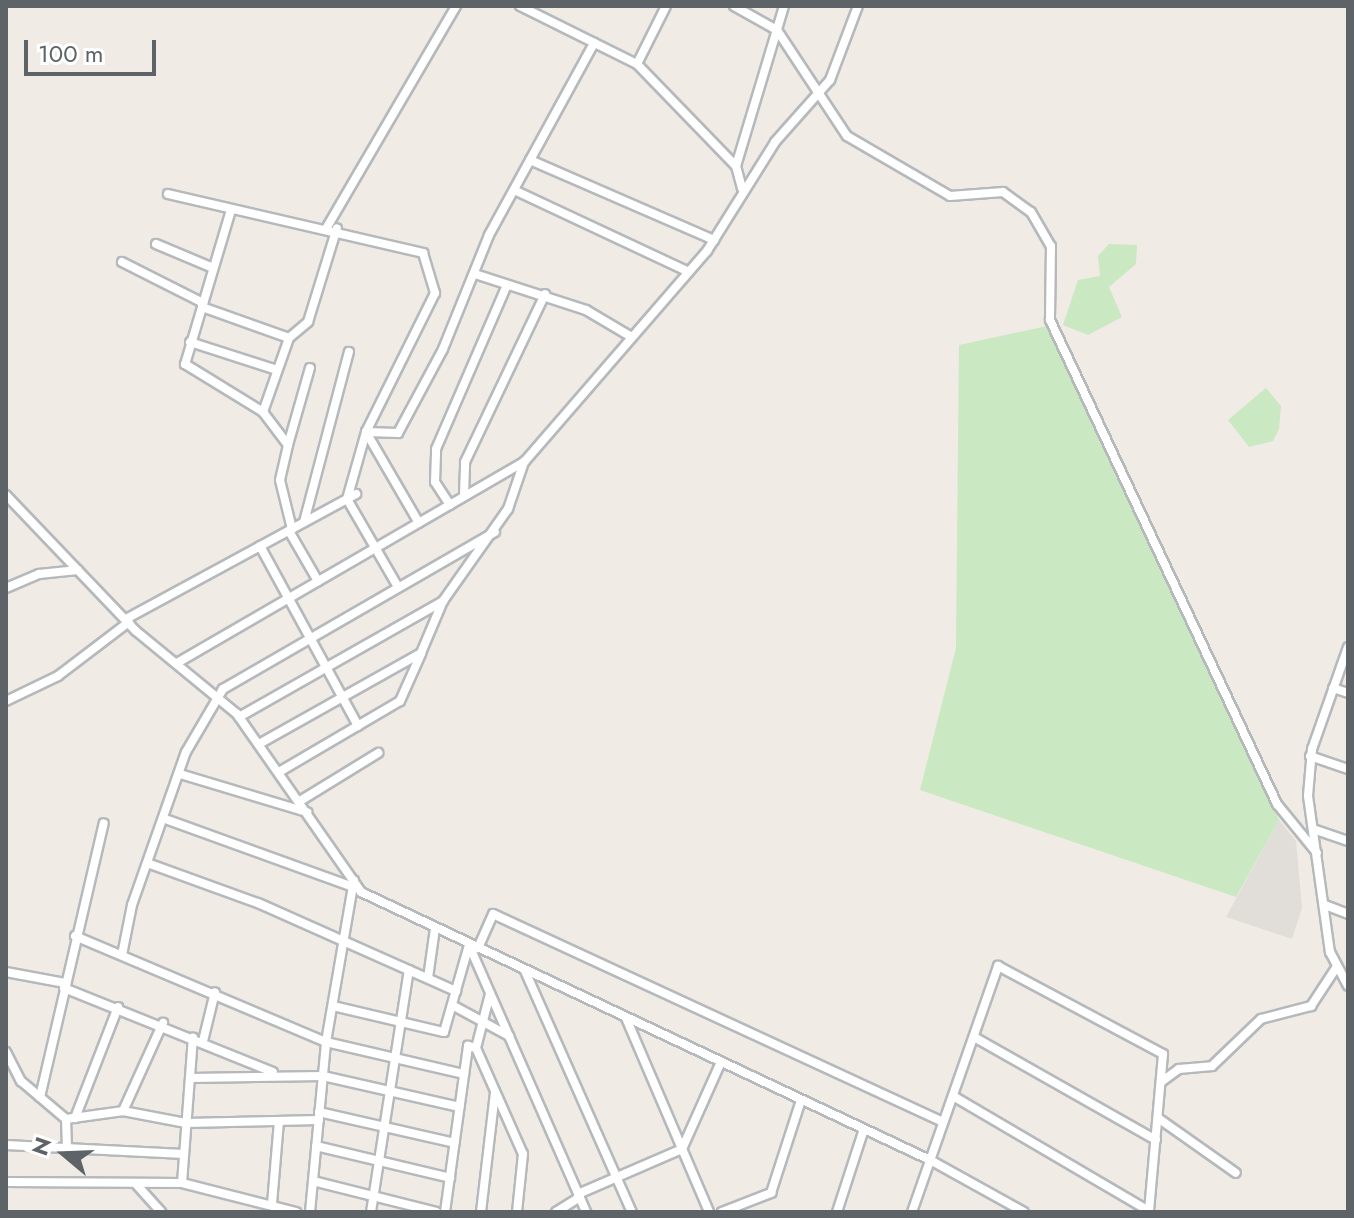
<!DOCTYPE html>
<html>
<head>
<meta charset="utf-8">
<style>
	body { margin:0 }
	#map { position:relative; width:1354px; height:1218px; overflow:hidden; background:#f0ebe5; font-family:Jost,sans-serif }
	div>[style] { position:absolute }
	.industrial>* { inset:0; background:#e1ddd9 }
	.green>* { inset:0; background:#cae8c1 }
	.roads { filter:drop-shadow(2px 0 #b6b9bc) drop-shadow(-2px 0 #b6b9bc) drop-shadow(0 2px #b6b9bc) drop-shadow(0 -2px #b6b9bc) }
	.street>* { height:8px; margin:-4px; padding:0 4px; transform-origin:4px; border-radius:4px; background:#fff }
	span { translate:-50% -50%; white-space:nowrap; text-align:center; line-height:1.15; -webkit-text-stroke:8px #fff; paint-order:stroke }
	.frame { position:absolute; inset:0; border:8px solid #5d6366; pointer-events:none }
	.north { position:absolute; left:24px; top:1114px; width:80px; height:80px; -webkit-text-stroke:6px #fff; paint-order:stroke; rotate:289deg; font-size:22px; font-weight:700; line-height:32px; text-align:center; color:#5d6366 }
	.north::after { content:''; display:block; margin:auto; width:28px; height:36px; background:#5d6366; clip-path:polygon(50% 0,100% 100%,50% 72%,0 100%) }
	.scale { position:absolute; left:24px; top:40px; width:132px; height:36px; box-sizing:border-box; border:4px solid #5d6366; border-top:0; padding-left:10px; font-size:24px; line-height:28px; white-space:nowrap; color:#5d6366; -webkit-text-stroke:6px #fff; paint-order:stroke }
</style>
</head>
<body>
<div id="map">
	<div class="industrial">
		<i style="clip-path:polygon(1279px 820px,1296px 841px,1302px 908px,1292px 939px,1226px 917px)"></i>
	</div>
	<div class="green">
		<i style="clip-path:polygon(1109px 244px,1137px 245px,1136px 264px,1109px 287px,1122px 317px,1088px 335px,1063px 325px,1078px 280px,1100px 276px,1098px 256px)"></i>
		<i style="clip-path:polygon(1047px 326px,1279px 820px,1236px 897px,920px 790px,956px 648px,959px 345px)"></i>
		<i style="clip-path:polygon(1266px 388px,1281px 406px,1279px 429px,1273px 441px,1249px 447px,1228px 420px)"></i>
	</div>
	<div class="roads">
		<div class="street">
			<i style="left:520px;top:6px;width:131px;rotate:26.4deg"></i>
			<i style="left:637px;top:64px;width:142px;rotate:45.9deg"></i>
			<i style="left:736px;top:166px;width:23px;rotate:75deg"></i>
			<i style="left:734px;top:6px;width:49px;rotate:29.2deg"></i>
			<i style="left:777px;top:30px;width:127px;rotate:56.6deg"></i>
			<i style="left:847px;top:136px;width:119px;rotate:30.2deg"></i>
			<i style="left:950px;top:196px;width:53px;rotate:-4.3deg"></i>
			<i style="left:1003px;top:192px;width:34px;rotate:36deg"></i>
			<i style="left:1031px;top:212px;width:39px;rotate:60deg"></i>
			<i style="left:1051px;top:246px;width:74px;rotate:90.8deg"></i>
			<i style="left:1050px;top:320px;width:535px;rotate:64.87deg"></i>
			<i style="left:1277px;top:804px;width:63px;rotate:50.8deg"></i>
			<i style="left:637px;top:64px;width:65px;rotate:-63.4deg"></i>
			<i style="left:530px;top:160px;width:201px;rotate:23.5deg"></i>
			<i style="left:736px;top:166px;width:167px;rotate:-73.3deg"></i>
			<i style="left:514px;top:190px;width:193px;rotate:25.1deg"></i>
			<i style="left:168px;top:194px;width:262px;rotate:13deg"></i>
			<i style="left:423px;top:253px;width:42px;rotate:73.3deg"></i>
			<i style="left:435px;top:293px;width:155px;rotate:116.4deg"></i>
			<i style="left:366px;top:432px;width:70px;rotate:105.8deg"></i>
			<i style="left:347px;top:499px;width:102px;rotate:59.9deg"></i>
			<i style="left:231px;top:210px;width:161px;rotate:106.6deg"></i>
			<i style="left:185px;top:364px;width:92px;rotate:31.6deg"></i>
			<i style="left:327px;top:227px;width:256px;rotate:-59.7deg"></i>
			<i style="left:156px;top:244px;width:62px;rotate:22.8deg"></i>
			<i style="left:122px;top:262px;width:91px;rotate:26.8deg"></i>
			<i style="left:475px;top:274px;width:117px;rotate:18deg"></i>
			<i style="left:586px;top:310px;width:51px;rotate:30.6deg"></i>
			<i style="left:202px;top:307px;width:92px;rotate:19.6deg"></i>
			<i style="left:190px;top:342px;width:91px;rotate:17.8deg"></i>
			<i style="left:366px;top:432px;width:32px;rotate:2deg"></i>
			<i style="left:398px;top:433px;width:95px;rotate:-61.8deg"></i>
			<i style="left:443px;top:349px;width:123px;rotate:-68deg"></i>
			<i style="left:489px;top:235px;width:219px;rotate:-61.3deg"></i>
			<i style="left:366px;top:432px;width:105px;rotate:59.8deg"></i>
			<i style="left:288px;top:445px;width:80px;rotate:-74.1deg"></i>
			<i style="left:6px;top:495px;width:188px;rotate:46.3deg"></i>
			<i style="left:136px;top:631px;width:131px;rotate:39.4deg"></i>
			<i style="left:237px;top:714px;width:217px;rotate:55.1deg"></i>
			<i style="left:361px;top:892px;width:629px;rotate:25.22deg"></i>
			<i style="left:930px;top:1160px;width:107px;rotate:29deg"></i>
			<i style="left:464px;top:495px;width:33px;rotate:-88deg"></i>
			<i style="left:465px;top:462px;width:186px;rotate:-64.5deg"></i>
			<i style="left:450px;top:505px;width:27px;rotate:-123deg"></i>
			<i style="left:435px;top:482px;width:33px;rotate:-88deg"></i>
			<i style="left:436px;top:449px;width:176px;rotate:-66.6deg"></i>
			<i style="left:304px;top:522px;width:176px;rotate:-75.2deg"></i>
			<i style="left:292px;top:529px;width:50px;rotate:-103.8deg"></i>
			<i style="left:280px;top:480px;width:36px;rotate:-77deg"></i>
			<i style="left:288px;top:445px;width:41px;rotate:-127.1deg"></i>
			<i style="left:263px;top:412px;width:78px;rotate:-70.6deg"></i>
			<i style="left:289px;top:338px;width:25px;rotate:-40deg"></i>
			<i style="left:308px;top:322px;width:98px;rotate:-72.9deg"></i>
			<i style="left:289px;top:531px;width:58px;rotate:59.9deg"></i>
			<i style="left:260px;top:546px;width:205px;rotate:61.4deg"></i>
			<i style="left:6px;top:588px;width:36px;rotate:-23deg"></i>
			<i style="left:39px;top:574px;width:39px;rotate:-6deg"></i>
			<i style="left:126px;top:619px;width:262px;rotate:-28.5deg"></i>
			<i style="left:1348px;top:647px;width:108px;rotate:109.4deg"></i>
			<i style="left:1312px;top:749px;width:47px;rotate:94.9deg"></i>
			<i style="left:1308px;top:796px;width:158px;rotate:82deg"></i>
			<i style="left:1330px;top:952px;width:38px;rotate:62deg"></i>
			<i style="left:177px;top:663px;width:402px;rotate:-30.1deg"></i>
			<i style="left:525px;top:461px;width:278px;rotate:-49.1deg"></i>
			<i style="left:707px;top:251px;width:128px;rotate:-58deg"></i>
			<i style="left:775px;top:142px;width:83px;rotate:-48.4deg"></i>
			<i style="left:830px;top:80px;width:79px;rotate:-69.3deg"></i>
			<i style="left:1333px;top:688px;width:16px;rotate:18deg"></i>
			<i style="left:6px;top:701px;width:58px;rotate:-25.7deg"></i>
			<i style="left:58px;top:676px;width:89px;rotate:-37.3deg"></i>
			<i style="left:239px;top:717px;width:235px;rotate:-29.6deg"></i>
			<i style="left:443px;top:601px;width:113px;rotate:-54.8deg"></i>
			<i style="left:508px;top:509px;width:50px;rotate:-71.2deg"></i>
			<i style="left:259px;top:744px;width:186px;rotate:-29.3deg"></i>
			<i style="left:421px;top:653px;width:56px;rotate:-67.1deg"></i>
			<i style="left:1310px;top:756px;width:40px;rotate:18.9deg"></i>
			<i style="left:279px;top:772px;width:140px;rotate:-30.4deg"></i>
			<i style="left:400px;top:701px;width:51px;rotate:-65.9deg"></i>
			<i style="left:180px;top:774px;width:133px;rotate:16.7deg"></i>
			<i style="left:300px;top:801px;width:92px;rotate:-31.6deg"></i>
			<i style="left:168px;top:820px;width:197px;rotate:19.9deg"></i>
			<i style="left:1313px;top:829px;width:37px;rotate:19deg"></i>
			<i style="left:150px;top:864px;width:115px;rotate:19.9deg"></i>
			<i style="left:258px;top:903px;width:217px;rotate:24deg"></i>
			<i style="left:1325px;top:905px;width:25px;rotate:21deg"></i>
			<i style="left:75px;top:936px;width:272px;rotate:22.9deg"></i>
			<i style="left:326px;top:1042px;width:142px;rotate:13.1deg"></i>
			<i style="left:469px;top:945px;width:292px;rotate:66.3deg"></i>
			<i style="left:478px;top:948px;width:37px;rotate:-66deg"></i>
			<i style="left:493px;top:914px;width:496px;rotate:24.8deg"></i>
			<i style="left:122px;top:955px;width:51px;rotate:-78.7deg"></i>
			<i style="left:132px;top:905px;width:162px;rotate:-70.6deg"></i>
			<i style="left:186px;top:752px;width:73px;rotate:-59.6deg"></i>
			<i style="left:223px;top:689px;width:314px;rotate:-30deg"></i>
			<i style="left:525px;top:971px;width:264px;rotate:66.1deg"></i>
			<i style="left:6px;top:972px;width:60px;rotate:10.6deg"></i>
			<i style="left:428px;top:978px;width:50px;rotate:-82deg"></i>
			<i style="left:64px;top:988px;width:225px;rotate:21.9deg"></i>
			<i style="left:452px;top:1005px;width:65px;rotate:28.5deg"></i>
			<i style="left:333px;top:1006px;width:114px;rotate:13.2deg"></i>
			<i style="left:444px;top:1032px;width:91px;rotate:-74deg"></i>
			<i style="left:626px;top:1018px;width:211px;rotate:66.8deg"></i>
			<i style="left:974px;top:1037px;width:209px;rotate:29.5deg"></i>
			<i style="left:203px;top:1041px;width:50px;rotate:-76.2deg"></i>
			<i style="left:476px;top:1048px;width:56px;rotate:-75.5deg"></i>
			<i style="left:6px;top:1052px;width:33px;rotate:63deg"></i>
			<i style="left:21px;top:1081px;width:59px;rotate:40.2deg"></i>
			<i style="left:66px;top:1119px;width:28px;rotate:88deg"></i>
			<i style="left:190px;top:1078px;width:133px;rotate:-0.9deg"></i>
			<i style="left:323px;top:1076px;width:140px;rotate:12.8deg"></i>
			<i style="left:1161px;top:1082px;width:22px;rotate:-36deg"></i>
			<i style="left:1179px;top:1069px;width:33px;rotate:-5deg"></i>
			<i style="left:1212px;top:1066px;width:68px;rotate:-43.8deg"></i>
			<i style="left:1261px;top:1019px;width:52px;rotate:-14.6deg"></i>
			<i style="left:1311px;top:1006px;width:45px;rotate:-56.7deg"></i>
			<i style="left:953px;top:1096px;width:227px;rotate:30.4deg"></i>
			<i style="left:40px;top:1097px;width:281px;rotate:-76.9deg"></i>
			<i style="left:123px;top:1111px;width:97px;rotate:-65.6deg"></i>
			<i style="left:319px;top:1112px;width:139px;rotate:12.8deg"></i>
			<i style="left:75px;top:1118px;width:119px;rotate:-68.8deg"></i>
			<i style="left:1158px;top:1118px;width:95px;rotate:35.2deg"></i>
			<i style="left:66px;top:1119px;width:58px;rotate:-8deg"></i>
			<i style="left:123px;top:1111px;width:64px;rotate:10.8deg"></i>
			<i style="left:186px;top:1123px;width:133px;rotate:-1.3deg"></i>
			<i style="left:6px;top:1145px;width:178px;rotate:2.9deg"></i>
			<i style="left:316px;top:1146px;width:138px;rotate:13.4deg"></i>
			<i style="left:313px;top:1181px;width:127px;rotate:14.1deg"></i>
			<i style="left:6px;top:1182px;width:176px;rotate:0.3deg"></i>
			<i style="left:182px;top:1183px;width:118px;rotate:14.3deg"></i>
			<i style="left:182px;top:1183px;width:146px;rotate:-85.7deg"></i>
			<i style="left:136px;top:1184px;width:38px;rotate:48deg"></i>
			<i style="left:578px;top:1194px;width:113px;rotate:-23.4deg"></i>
			<i style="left:682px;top:1149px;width:95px;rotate:-65.9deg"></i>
			<i style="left:272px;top:1204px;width:83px;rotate:-85.2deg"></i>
			<i style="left:310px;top:1212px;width:171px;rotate:-84.6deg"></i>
			<i style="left:326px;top:1042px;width:164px;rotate:-80.2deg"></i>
			<i style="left:371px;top:1212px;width:245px;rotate:-81.1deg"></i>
			<i style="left:445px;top:1212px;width:168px;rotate:-82.1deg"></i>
			<i style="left:468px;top:1046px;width:8px;rotate:14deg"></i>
			<i style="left:476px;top:1048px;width:116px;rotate:66.1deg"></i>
			<i style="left:523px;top:1154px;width:58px;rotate:95.9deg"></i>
			<i style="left:481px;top:1212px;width:121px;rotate:-83.3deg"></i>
			<i style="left:556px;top:1212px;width:28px;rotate:-32deg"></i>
			<i style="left:722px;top:1212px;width:53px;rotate:-21.2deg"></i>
			<i style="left:771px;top:1193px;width:98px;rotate:-72.1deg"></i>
			<i style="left:837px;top:1212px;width:87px;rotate:-72deg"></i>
			<i style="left:912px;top:1212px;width:261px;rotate:-70.7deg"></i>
			<i style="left:998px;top:966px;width:187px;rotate:28.1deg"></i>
			<i style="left:1163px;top:1054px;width:159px;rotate:95.1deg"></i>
		</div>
	</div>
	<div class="frame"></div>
	<div class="north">N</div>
	<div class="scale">100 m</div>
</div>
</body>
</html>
